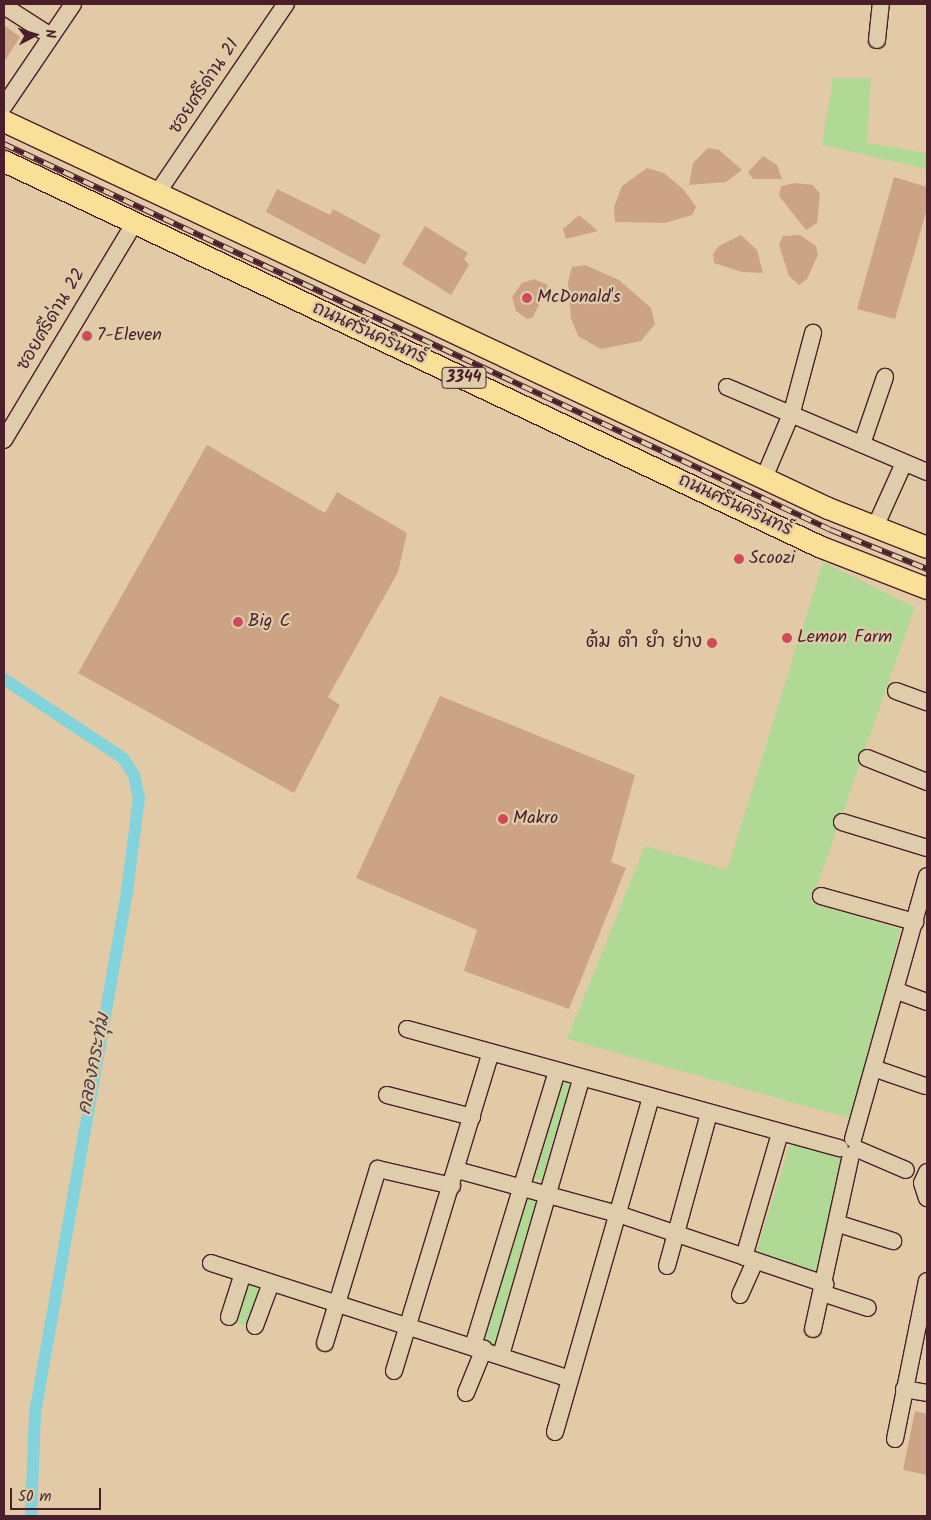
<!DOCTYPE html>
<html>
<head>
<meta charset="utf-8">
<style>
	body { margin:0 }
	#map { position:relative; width:931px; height:1520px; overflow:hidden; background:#e3caa6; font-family:Kalam,"Playpen Sans Thai",sans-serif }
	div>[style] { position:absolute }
	.green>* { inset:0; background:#b0d996 }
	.canal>* { height:12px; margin:-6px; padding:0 6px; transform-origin:6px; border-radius:6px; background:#82d3db }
	.building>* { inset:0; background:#cca385 }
	.roads { filter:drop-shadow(1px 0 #4a1f2b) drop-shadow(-1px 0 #4a1f2b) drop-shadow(0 1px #4a1f2b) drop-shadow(0 -1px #4a1f2b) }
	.minor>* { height:16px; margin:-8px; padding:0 8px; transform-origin:8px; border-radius:8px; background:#dfccaa }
	.major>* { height:21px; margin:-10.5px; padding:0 10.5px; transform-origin:10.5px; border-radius:10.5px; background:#fadf96 }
	.rail>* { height:5.5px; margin-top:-2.75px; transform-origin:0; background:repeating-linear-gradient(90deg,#dfccaa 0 11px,#4a1f2b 0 22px); box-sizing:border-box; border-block:1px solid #4a1f2b }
	.dots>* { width:14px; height:14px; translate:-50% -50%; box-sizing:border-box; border:2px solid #dfccaa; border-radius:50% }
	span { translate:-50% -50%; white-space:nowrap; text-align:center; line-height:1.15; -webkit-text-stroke:4.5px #dfccaa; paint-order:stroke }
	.shield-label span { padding:1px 4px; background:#dfccaa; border:1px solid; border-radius:4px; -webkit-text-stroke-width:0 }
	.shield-label { font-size:16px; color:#4a1f2b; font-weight:700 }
	.street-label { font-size:18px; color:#4a1f2b }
	.poi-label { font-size:18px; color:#4a1f2b }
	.left { translate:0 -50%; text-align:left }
	.right { translate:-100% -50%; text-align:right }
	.water-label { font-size:19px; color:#523a45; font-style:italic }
	.frame { position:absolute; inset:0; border:5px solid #4a1f2b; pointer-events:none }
	.north { position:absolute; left:10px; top:10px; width:50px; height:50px; -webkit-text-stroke:4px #dfccaa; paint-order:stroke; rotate:85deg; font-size:14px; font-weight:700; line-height:20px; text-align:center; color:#4a1f2b }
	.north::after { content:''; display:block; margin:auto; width:18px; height:22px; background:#4a1f2b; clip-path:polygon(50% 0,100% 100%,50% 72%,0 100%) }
	.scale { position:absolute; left:10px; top:1488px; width:91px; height:22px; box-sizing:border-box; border:2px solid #4a1f2b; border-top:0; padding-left:6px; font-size:15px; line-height:18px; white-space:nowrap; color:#4a1f2b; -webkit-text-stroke:4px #dfccaa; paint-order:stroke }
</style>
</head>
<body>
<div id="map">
	<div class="green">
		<i style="clip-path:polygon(833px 78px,871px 78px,867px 143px,927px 153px,927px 169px,822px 145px)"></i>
		<i style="clip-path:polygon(823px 562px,915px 607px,811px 903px,901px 929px,852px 1119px,567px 1039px,645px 846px,727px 870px)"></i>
		<i style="clip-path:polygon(560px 1078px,575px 1082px,544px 1182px,529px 1177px)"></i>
		<i style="clip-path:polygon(796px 1145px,843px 1158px,821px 1275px,755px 1256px,789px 1146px)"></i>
		<i style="clip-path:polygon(522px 1198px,541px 1203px,499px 1348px,480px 1343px)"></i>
		<i style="clip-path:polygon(246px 1280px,260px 1285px,248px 1327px,234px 1322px)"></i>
	</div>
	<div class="canal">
		<i style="left:4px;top:679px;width:143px;rotate:33.6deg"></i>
		<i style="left:123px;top:758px;width:20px;rotate:57deg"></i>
		<i style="left:134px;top:775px;width:24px;rotate:78deg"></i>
		<i style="left:139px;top:798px;width:95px;rotate:97.3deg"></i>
		<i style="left:127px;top:892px;width:529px;rotate:100.01deg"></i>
		<i style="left:35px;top:1413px;width:103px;rotate:92.2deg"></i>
	</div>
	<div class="building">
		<i style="clip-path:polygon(4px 25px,20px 37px,4px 62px)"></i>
		<i style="clip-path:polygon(708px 148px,719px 150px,742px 170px,726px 182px,689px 185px,693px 163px)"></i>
		<i style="clip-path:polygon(763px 156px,777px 165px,782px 179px,753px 179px,748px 172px)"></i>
		<i style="clip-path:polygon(647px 168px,664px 173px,684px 190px,696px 207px,692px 215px,665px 223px,615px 222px,614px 207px,622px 186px)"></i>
		<i style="clip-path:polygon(894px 177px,927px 187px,927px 209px,895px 319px,857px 309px)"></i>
		<i style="clip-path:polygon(795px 183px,813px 185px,820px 194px,817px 223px,806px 230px,779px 196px,781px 186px)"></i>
		<i style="clip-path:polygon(277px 189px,330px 215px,333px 209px,381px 235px,365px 265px,266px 212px)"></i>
		<i style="clip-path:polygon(579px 215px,598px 231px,566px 239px,563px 229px)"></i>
		<i style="clip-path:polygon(425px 226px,468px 253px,464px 259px,469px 265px,451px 295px,402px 264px)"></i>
		<i style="clip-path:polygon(741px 235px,757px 250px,763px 273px,742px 272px,714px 263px,713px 254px,719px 246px)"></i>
		<i style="clip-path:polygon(800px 235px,816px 246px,818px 255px,807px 279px,799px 285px,789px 276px,779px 245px,783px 236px)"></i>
		<i style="clip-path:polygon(585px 265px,619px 280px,651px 308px,655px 324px,641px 341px,601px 349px,578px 336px,571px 318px,568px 282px,572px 267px)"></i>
		<i style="clip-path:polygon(534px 279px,548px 285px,533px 317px,527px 319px,516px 311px,512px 297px,522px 283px)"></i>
		<i style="clip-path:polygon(207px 445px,325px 513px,337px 492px,407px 533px,398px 572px,328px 697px,340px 705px,294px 793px,78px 673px)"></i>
		<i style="clip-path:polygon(440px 696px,635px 775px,611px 862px,626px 868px,569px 1009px,464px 971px,477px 930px,356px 878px)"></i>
		<i style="clip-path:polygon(915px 1411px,927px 1414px,927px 1475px,903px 1470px)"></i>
	</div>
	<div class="roads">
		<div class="minor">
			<i style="left:4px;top:6px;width:56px;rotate:32.6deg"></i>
			<i style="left:877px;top:40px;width:36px;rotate:-84deg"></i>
			<i style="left:4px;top:106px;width:123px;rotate:-55.9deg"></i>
			<i style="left:158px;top:192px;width:227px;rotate:-55.8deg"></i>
			<i style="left:727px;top:387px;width:217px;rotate:23deg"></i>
			<i style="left:4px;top:440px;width:254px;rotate:-59deg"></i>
			<i style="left:862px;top:444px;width:71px;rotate:-71.1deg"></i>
			<i style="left:764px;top:478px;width:72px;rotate:-67deg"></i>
			<i style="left:792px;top:412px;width:82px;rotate:-75.1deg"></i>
			<i style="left:876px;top:525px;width:68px;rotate:-65.7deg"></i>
			<i style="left:896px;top:691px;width:33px;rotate:20deg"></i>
			<i style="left:867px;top:758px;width:65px;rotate:21.8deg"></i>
			<i style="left:842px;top:822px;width:89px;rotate:17deg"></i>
			<i style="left:821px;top:896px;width:98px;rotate:15.5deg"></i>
			<i style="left:897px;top:991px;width:32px;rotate:20deg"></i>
			<i style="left:407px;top:1029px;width:449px;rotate:15.4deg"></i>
			<i style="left:876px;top:1069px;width:52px;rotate:19.1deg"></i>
			<i style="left:387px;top:1095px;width:88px;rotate:14.5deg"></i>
			<i style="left:853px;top:1139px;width:273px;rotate:-74.3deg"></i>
			<i style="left:857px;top:1149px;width:53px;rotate:23.2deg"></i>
			<i style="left:457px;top:1170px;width:167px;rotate:15.3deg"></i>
			<i style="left:618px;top:1214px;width:219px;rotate:18.7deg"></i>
			<i style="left:927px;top:1172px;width:12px;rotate:114deg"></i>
			<i style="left:922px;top:1183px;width:16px;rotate:72deg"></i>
			<i style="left:839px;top:1224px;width:57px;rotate:17.5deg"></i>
			<i style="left:744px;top:1257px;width:129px;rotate:-73.8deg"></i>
			<i style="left:211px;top:1263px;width:377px;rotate:17.9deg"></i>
			<i style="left:667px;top:1266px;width:159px;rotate:-74.6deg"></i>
			<i style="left:822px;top:1293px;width:48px;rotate:18.1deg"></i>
			<i style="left:740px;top:1295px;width:37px;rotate:-66deg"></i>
			<i style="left:229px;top:1317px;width:46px;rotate:-72.3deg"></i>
			<i style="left:255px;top:1326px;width:46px;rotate:-69.6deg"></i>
			<i style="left:813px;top:1329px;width:178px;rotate:-77.7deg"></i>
			<i style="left:325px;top:1343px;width:182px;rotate:-73.1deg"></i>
			<i style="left:378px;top:1169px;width:76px;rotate:12.9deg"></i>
			<i style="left:473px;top:1346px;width:287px;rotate:-73deg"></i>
			<i style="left:501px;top:1355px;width:287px;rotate:-73.8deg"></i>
			<i style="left:394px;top:1371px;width:333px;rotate:-73.1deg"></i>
			<i style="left:904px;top:1389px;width:23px;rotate:10deg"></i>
			<i style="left:466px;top:1393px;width:48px;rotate:-67.8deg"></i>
			<i style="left:555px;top:1432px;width:348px;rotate:-74deg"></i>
			<i style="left:895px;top:1439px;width:161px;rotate:-78.6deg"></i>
		</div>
		<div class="major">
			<i style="left:4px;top:121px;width:910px;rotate:25.16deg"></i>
			<i style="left:828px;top:508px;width:106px;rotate:21.5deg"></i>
			<i style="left:4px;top:161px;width:901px;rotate:25.29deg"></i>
			<i style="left:819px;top:546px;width:116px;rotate:21.3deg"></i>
		</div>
	</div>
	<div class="rail">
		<i style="left:4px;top:144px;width:913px;rotate:25.02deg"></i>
		<i style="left:831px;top:530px;width:104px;rotate:22.1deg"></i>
	</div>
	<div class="dots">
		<i style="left:527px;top:298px;background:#d1495b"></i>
		<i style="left:87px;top:336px;background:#d1495b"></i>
		<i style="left:739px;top:559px;background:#d1495b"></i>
		<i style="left:238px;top:622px;background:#d1495b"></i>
		<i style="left:787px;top:638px;background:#d1495b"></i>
		<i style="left:712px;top:643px;background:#d1495b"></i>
		<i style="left:503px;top:819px;background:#d1495b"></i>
	</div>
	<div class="shield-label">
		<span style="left:464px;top:378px">3344</span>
	</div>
	<div class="street-label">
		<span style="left:205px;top:87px;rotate:-56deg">ซอยศรีด่าน 21</span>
		<span style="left:52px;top:320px;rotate:-59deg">ซอยศรีด่าน 22</span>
		<span style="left:369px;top:334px;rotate:25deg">ถนนศรีนครินทร์</span>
		<span style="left:735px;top:506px;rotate:25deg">ถนนศรีนครินทร์</span>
	</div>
	<div class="poi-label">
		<span class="left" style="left:537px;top:298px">McDonald's</span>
		<span class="left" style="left:97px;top:336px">7-Eleven</span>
		<span class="left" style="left:749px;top:559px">Scoozi</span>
		<span class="left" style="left:248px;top:622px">Big C</span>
		<span class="left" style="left:797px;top:638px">Lemon Farm</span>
		<span class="right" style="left:702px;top:643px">ต้ม ตำ ยำ ย่าง</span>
		<span class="left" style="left:513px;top:819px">Makro</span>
	</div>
	<div class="water-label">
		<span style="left:95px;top:1064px;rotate:-79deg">คลองกระทุ่ม</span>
	</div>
	<div class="frame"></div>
	<div class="north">N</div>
	<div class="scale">50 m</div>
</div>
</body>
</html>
